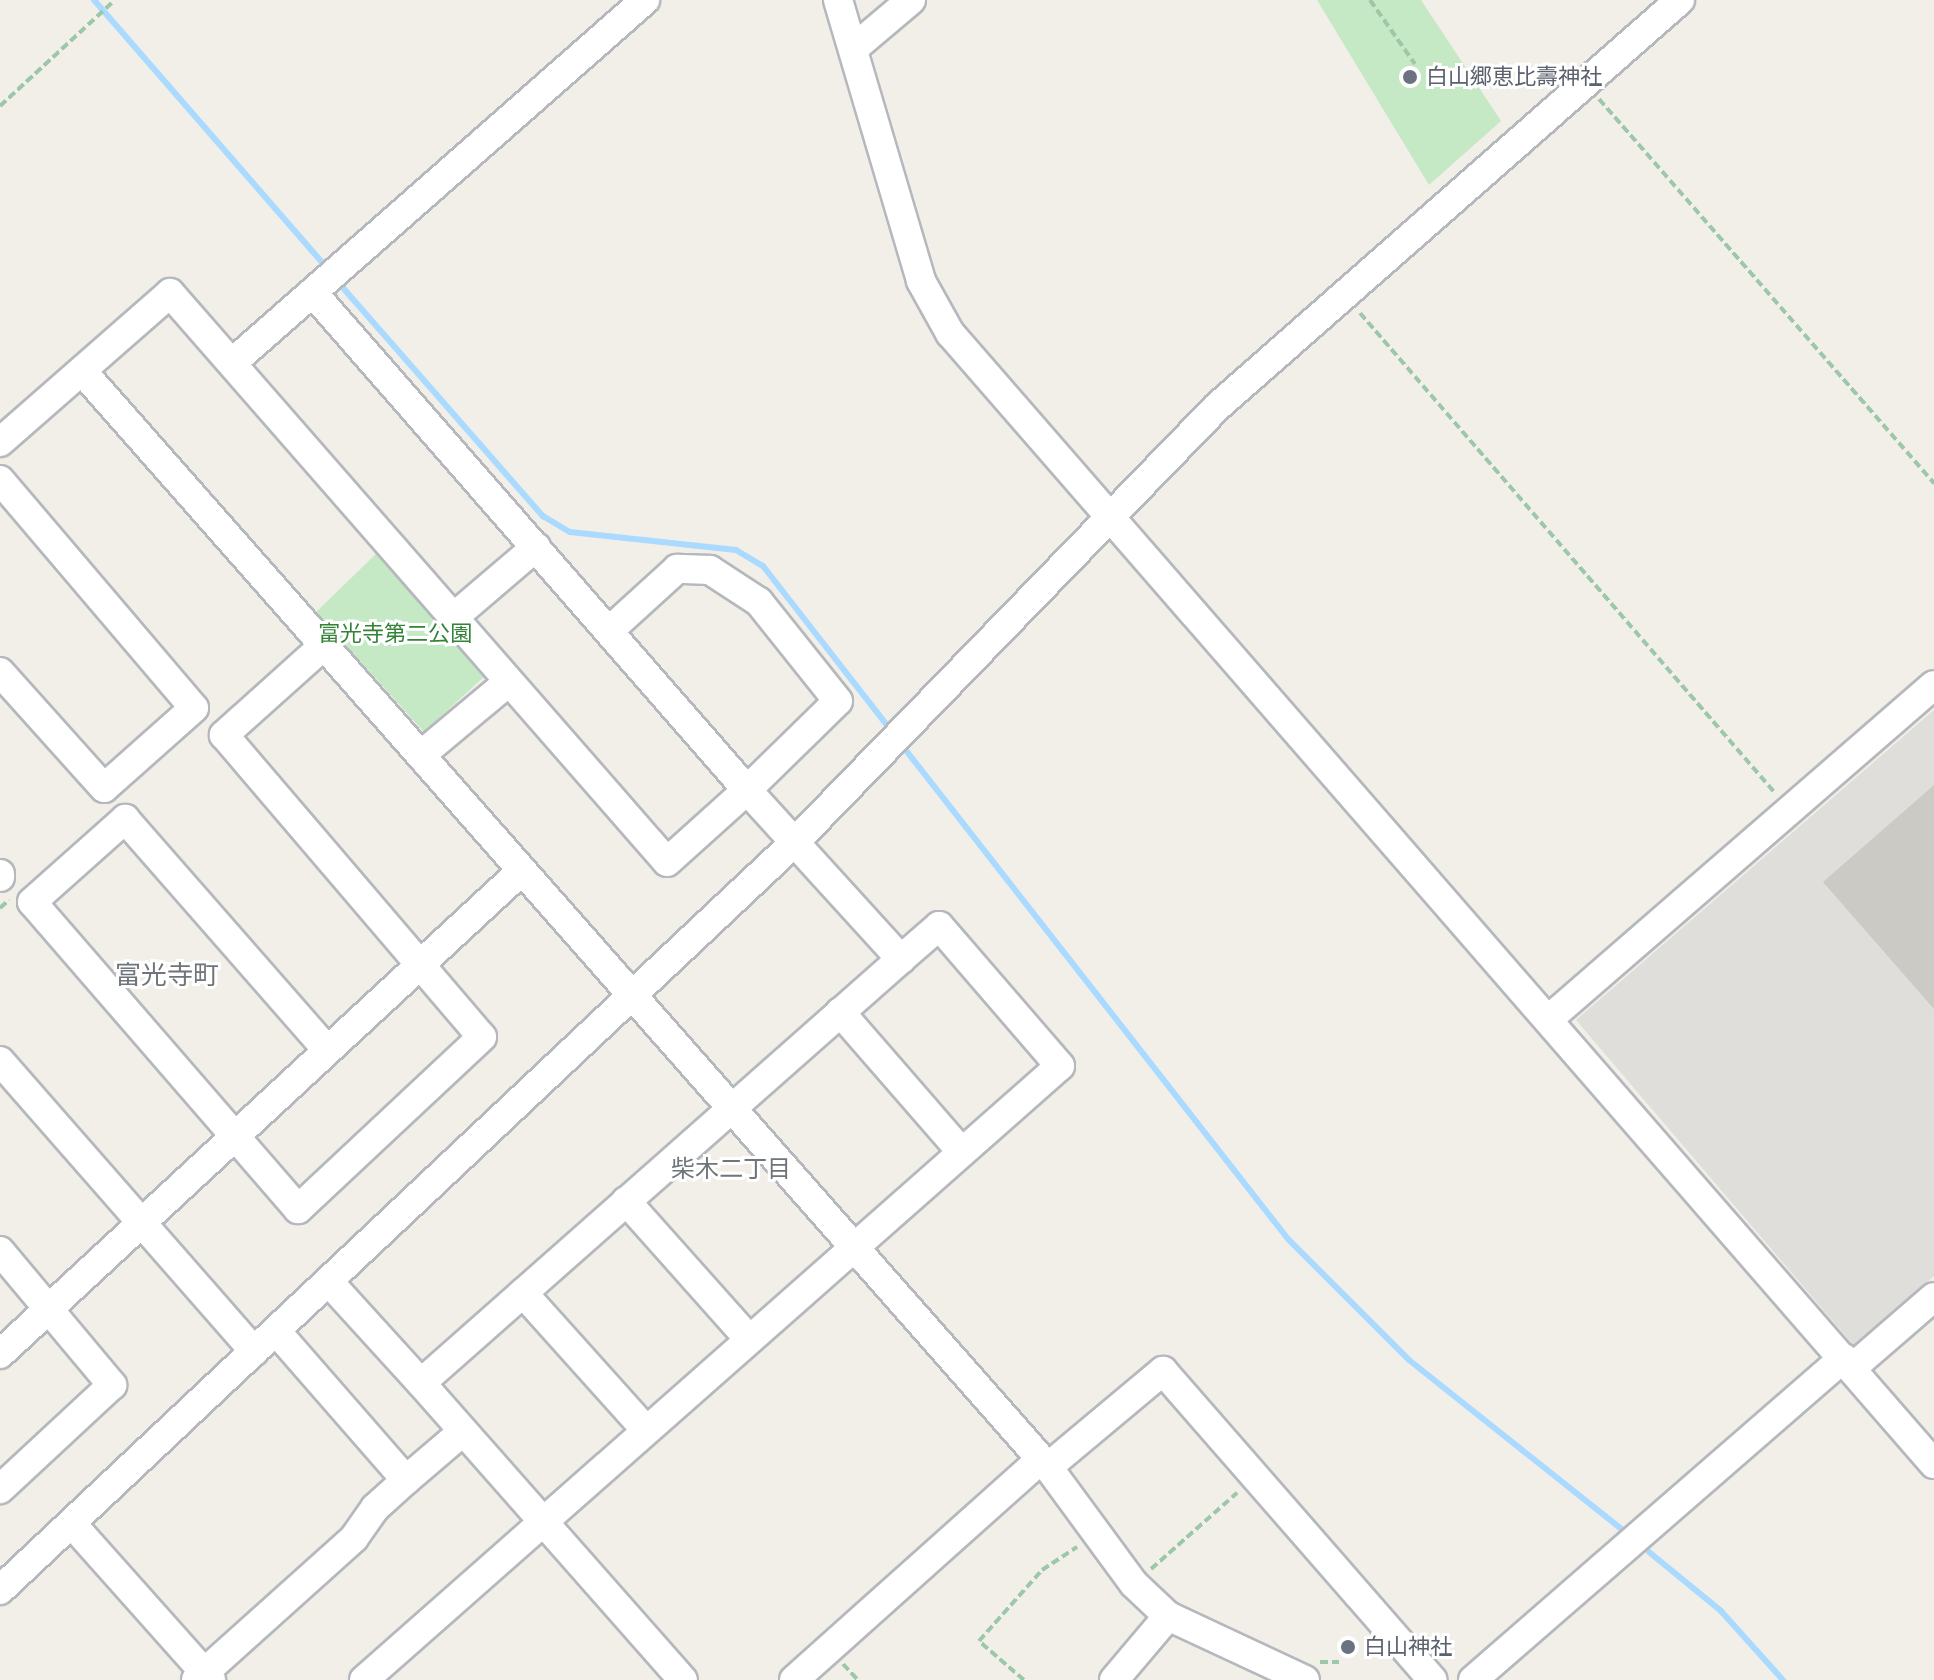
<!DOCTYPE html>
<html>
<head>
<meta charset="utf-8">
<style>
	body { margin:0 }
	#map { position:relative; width:1934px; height:1680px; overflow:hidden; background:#f1efe8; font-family:Mulish,"Noto Sans JP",sans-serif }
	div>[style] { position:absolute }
	.industrial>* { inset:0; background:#e0deda }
	.green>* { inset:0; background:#c5e8c5 }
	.stream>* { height:6px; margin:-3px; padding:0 3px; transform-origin:3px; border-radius:3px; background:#aadaff }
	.building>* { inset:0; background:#cccac5 }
	.path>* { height:4px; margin-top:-2px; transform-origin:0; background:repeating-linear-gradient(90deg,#9cc7a9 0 8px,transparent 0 12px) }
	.roads { filter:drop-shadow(2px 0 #b5b8bc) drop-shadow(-2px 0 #b5b8bc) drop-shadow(0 2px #b5b8bc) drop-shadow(0 -2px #b5b8bc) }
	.minor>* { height:28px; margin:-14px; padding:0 14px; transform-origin:14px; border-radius:14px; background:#fff }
	.dots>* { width:22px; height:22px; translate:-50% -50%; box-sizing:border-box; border:4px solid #fff; border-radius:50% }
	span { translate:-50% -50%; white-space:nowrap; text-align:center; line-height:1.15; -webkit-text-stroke:6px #fff; paint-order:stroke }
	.worship-label { font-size:22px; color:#5b616d }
	.left { translate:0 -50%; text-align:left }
	.park-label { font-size:22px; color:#348238 }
	.neighbourhood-label { font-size:24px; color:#70757a }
	.quarter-label { font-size:26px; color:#70757a }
</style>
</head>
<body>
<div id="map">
	<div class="industrial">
		<i style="clip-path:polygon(1934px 710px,1934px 1276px,1854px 1346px,1576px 1020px)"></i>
	</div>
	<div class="green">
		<i style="clip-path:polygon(1317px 0,1421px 0,1501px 121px,1429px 185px)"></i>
		<i style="clip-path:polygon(379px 551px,487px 674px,424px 732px,316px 612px)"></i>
	</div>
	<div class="stream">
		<i style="left:94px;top:0;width:357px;rotate:49deg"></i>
		<i style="left:337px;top:281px;width:313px;rotate:48.8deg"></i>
		<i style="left:543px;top:516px;width:31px;rotate:31deg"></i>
		<i style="left:570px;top:532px;width:167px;rotate:6.2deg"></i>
		<i style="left:736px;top:550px;width:31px;rotate:31deg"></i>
		<i style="left:763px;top:566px;width:210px;rotate:52.1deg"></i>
		<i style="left:901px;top:744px;width:628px;rotate:51.98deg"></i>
		<i style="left:1288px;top:1239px;width:171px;rotate:45deg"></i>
		<i style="left:1409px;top:1360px;width:273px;rotate:38.5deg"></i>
		<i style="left:1649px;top:1552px;width:93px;rotate:39.3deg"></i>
		<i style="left:1721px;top:1611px;width:93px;rotate:48.1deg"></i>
	</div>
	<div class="building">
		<i style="clip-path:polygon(1934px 785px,1934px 1009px,1823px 882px)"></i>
	</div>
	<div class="path">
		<i style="left:1370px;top:0;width:78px;rotate:54.9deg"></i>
		<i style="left:1599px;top:99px;width:510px;rotate:48.9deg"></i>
		<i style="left:0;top:106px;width:156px;rotate:-42.7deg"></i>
		<i style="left:1360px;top:313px;width:635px;rotate:49.15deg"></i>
		<i style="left:0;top:908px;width:12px;rotate:-42deg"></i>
		<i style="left:1151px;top:1569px;width:115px;rotate:-41.5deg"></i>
		<i style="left:1320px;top:1662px;width:19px"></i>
		<i style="left:843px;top:1664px;width:22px;rotate:47deg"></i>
		<i style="left:1024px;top:1680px;width:60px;rotate:-139.1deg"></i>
		<i style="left:979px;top:1641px;width:95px;rotate:-48.4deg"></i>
		<i style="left:1042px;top:1570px;width:42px;rotate:-33.3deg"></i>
	</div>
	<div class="roads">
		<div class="minor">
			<i style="left:838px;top:0;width:293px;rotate:73.5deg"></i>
			<i style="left:921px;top:281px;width:60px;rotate:60.9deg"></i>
			<i style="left:950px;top:333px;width:1499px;rotate:48.98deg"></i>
			<i style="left:853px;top:49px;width:76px;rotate:-40.2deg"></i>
			<i style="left:313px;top:293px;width:660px;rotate:48.87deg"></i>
			<i style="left:747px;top:790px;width:127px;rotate:-44.4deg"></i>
			<i style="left:838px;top:701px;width:127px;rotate:-128.6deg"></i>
			<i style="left:759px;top:602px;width:59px;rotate:-146.9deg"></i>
			<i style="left:710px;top:570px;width:33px;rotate:-178deg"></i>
			<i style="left:677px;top:569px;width:91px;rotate:137.7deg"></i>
			<i style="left:232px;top:363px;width:550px;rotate:-41.31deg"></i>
			<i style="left:82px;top:371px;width:1461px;rotate:48.61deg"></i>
			<i style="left:1048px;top:1467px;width:145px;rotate:53.7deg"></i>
			<i style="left:1134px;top:1584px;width:47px;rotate:43.3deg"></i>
			<i style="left:1168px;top:1616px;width:151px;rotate:25deg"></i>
			<i style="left:0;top:442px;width:226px;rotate:-41.2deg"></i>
			<i style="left:170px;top:293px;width:755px;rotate:48.86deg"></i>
			<i style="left:667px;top:862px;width:108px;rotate:-42deg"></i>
			<i style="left:747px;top:790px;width:229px;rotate:47.7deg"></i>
			<i style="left:901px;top:959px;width:640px;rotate:138.54deg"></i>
			<i style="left:421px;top:1383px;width:396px;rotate:48.6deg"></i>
			<i style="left:0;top:480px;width:299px;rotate:49.6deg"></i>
			<i style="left:194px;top:708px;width:120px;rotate:138.4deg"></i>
			<i style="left:104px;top:788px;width:156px;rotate:-131.9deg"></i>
			<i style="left:454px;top:617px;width:108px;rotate:-40.5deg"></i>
			<i style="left:322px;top:647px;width:132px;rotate:138.1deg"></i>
			<i style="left:224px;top:735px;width:397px;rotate:49.5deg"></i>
			<i style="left:482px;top:1037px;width:252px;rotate:136.9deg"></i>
			<i style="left:298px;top:1209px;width:406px;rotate:-130.9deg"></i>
			<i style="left:32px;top:902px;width:125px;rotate:-41.7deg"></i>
			<i style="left:125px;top:819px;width:307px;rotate:48.8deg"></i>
			<i style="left:421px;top:755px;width:112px;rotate:-39.9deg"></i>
			<i style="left:0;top:874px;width:3px;rotate:90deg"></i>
			<i style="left:840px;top:1012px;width:183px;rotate:49deg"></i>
			<i style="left:1550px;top:1018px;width:508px;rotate:-40.93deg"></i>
			<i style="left:0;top:1061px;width:386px;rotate:48.8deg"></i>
			<i style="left:626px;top:1201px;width:185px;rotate:48.3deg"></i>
			<i style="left:0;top:1251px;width:175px;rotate:50.1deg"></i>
			<i style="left:112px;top:1385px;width:153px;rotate:137.1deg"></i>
			<i style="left:329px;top:1282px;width:137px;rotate:47.7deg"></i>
			<i style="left:523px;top:1293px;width:183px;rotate:48.1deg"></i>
			<i style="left:0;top:1354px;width:708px;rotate:-42.82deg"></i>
			<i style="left:1852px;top:1368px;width:108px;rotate:-40.9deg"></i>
			<i style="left:1048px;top:1467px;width:150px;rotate:-39.9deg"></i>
			<i style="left:1163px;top:1371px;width:410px;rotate:48.9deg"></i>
			<i style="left:406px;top:1480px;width:72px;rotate:-40.5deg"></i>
			<i style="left:72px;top:1524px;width:209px;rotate:48.3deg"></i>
			<i style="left:0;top:1590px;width:1092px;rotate:-43.26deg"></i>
			<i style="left:795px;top:842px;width:607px;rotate:-45.87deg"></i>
			<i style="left:1218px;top:406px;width:615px;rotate:-41.31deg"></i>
			<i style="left:196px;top:1680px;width:212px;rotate:-41.9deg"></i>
			<i style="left:354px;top:1538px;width:37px;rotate:-55deg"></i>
			<i style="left:375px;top:1508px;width:42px;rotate:-42.1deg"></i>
			<i style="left:406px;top:1480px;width:198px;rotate:-131.1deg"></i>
			<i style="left:364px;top:1680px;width:928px;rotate:-41.42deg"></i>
			<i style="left:1060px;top:1066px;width:185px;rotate:-130.8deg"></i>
			<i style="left:939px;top:926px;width:50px;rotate:139deg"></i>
			<i style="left:794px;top:1680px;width:329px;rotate:-41.8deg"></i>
			<i style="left:1114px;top:1680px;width:84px;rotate:-49.8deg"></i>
			<i style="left:1473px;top:1680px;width:491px;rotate:-41deg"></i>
		</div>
	</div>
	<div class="dots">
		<i style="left:1410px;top:77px;background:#6b7280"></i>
		<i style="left:1348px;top:1647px;background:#6b7280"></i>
	</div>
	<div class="worship-label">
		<span class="left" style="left:1426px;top:77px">白山郷恵比壽神社</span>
		<span class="left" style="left:1364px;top:1647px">白山神社</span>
	</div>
	<div class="park-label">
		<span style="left:395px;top:634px">富光寺第二公園</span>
	</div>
	<div class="neighbourhood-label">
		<span style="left:731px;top:1169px">柴木二丁目</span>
	</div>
	<div class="quarter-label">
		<span style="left:167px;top:975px">富光寺町</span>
	</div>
</div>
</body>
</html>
